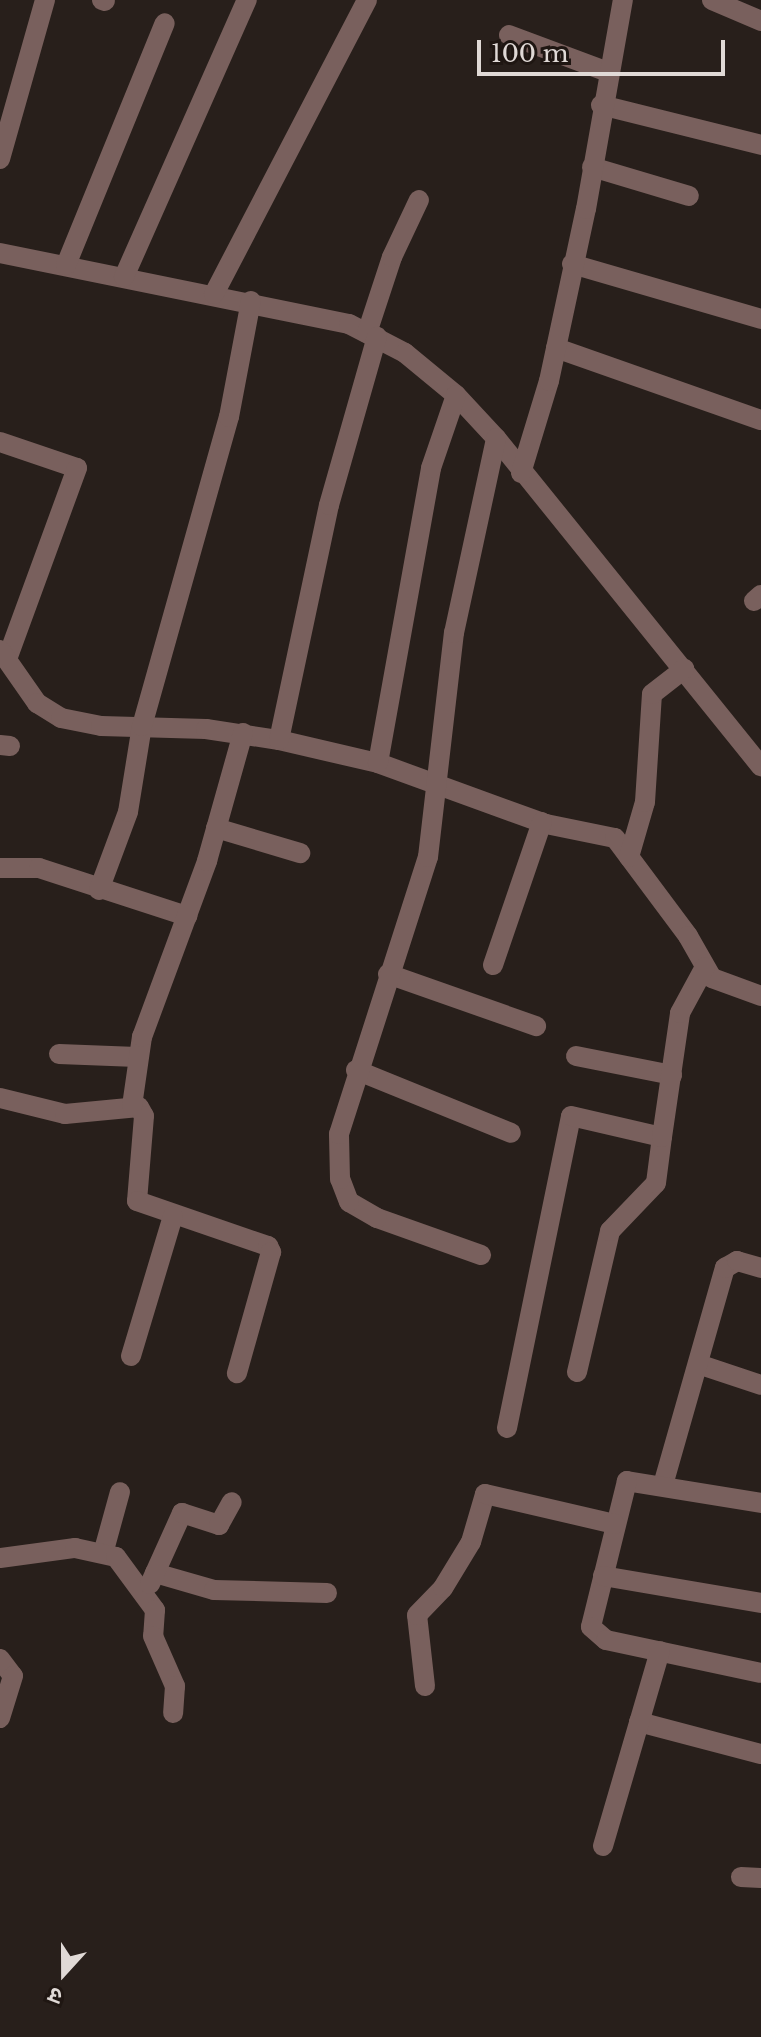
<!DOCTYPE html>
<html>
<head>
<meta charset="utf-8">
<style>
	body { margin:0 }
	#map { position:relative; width:761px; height:2037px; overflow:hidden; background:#281f1b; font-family:"Libre Baskerville","Noto Sans Devanagari",serif }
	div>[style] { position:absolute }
	.minor>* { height:20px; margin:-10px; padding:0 10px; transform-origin:10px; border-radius:10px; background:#79605d }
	span { translate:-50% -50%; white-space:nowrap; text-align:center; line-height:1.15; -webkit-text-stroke:6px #1f1612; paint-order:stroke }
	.north { position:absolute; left:24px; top:1933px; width:80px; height:80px; -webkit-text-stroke:6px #1f1612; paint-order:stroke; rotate:201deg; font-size:22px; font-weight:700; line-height:32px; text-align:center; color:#e0d9d6 }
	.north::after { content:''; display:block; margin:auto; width:28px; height:36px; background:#e0d9d6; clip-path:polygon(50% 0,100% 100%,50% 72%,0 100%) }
	.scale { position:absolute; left:477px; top:40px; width:248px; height:36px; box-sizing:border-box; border:4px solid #e0d9d6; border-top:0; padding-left:10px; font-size:24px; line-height:28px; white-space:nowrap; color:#e0d9d6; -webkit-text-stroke:6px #1f1612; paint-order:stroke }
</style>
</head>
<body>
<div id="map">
	<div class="minor">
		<i style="left:102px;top:0;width:3px;rotate:18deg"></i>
		<i style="left:712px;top:0;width:53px;rotate:23.2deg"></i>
		<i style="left:509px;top:35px;width:106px;rotate:20.5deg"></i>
		<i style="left:601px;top:105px;width:165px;rotate:14deg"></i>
		<i style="left:0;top:159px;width:165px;rotate:-74.2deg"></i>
		<i style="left:592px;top:167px;width:101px;rotate:16.6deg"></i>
		<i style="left:0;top:253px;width:356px;rotate:11.5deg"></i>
		<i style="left:349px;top:324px;width:63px;rotate:27.4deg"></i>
		<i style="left:405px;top:353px;width:66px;rotate:39.5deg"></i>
		<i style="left:456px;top:395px;width:59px;rotate:47.1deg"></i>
		<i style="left:496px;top:438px;width:422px;rotate:51.1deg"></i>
		<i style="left:572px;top:264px;width:197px;rotate:16.2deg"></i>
		<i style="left:66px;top:265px;width:261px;rotate:-67.8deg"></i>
		<i style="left:124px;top:277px;width:303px;rotate:-66.1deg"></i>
		<i style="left:214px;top:294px;width:331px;rotate:-62.5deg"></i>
		<i style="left:367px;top:333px;width:80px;rotate:-71.8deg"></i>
		<i style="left:392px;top:257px;width:63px;rotate:-64.7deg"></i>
		<i style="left:556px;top:348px;width:217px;rotate:19.4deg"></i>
		<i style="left:0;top:442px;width:81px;rotate:18.7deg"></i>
		<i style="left:77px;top:468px;width:203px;rotate:110.1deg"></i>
		<i style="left:521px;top:473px;width:96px;rotate:-73.1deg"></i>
		<i style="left:549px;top:381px;width:176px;rotate:-77.9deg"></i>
		<i style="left:586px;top:209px;width:212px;rotate:-80deg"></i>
		<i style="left:754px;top:601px;width:9px;rotate:-41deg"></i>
		<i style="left:0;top:650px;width:65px;rotate:55.1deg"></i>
		<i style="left:37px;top:703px;width:28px;rotate:32deg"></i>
		<i style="left:61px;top:718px;width:41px;rotate:11.3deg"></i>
		<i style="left:101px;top:726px;width:105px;rotate:1.6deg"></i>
		<i style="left:206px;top:729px;width:74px;rotate:8.6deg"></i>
		<i style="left:279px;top:740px;width:102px;rotate:13.1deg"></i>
		<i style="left:378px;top:763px;width:179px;rotate:20deg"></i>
		<i style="left:546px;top:824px;width:70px;rotate:11.5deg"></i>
		<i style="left:615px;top:838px;width:122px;rotate:53.3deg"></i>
		<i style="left:688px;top:936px;width:48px;rotate:60.3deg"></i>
		<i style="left:712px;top:978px;width:52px;rotate:20.2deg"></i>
		<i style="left:279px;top:740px;width:240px;rotate:-78deg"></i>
		<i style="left:329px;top:505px;width:175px;rotate:-74.1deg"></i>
		<i style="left:0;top:745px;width:10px;rotate:6deg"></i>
		<i style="left:378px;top:763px;width:300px;rotate:-79.8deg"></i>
		<i style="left:431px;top:468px;width:77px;rotate:-71.1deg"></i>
		<i style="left:216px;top:828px;width:88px;rotate:16.6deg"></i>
		<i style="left:629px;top:857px;width:57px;rotate:-73.8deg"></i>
		<i style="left:645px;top:802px;width:108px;rotate:-86.3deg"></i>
		<i style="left:652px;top:694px;width:41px;rotate:-38deg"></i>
		<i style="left:0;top:868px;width:39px"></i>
		<i style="left:39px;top:868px;width:156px;rotate:18deg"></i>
		<i style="left:99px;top:890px;width:83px;rotate:-69.6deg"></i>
		<i style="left:128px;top:812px;width:87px;rotate:-80.8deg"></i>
		<i style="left:142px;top:726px;width:321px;rotate:-74.3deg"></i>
		<i style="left:229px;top:417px;width:118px;rotate:-79.3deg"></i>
		<i style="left:493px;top:965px;width:151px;rotate:-71.1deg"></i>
		<i style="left:388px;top:974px;width:157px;rotate:19.4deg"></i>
		<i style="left:59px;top:1054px;width:78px;rotate:2.2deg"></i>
		<i style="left:576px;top:1056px;width:98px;rotate:11.2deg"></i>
		<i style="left:356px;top:1070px;width:167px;rotate:22.1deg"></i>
		<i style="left:0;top:1098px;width:67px;rotate:13.8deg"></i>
		<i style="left:65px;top:1114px;width:74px;rotate:-5.4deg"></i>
		<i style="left:139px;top:1107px;width:10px;rotate:61deg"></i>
		<i style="left:144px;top:1116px;width:85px;rotate:94.7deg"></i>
		<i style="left:137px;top:1201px;width:139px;rotate:19deg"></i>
		<i style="left:268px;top:1246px;width:7px;rotate:63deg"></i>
		<i style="left:271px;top:1252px;width:126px;rotate:105.7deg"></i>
		<i style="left:132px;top:1106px;width:70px;rotate:-81.8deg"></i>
		<i style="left:142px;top:1037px;width:188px;rotate:-69.7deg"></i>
		<i style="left:207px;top:861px;width:133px;rotate:-74.3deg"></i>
		<i style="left:481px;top:1255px;width:110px;rotate:-160.4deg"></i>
		<i style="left:377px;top:1218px;width:32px;rotate:-150deg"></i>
		<i style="left:349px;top:1202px;width:25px;rotate:-111deg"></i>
		<i style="left:340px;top:1179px;width:45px;rotate:-91.3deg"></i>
		<i style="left:339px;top:1134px;width:291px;rotate:-72.2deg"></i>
		<i style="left:428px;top:857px;width:226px;rotate:-83.4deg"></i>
		<i style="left:454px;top:633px;width:199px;rotate:-77.8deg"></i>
		<i style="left:131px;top:1356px;width:146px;rotate:-73.3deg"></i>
		<i style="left:698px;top:1364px;width:66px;rotate:18.4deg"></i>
		<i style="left:577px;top:1372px;width:145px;rotate:-76.8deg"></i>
		<i style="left:610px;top:1231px;width:66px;rotate:-46.2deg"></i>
		<i style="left:656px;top:1183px;width:46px;rotate:-82.6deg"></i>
		<i style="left:507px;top:1428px;width:318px;rotate:-78.4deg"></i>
		<i style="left:571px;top:1116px;width:93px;rotate:13deg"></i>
		<i style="left:662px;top:1137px;width:125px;rotate:-81.7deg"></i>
		<i style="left:680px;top:1013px;width:52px;rotate:-61.5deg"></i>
		<i style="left:663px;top:1485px;width:226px;rotate:-74.1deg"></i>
		<i style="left:725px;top:1268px;width:14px;rotate:-30deg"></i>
		<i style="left:737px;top:1261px;width:25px;rotate:16deg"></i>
		<i style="left:761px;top:1503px;width:136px;rotate:-170.7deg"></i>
		<i style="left:627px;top:1481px;width:150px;rotate:103.9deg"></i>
		<i style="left:591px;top:1627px;width:20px;rotate:41deg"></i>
		<i style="left:606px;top:1640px;width:158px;rotate:12deg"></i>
		<i style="left:104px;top:1550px;width:60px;rotate:-74.6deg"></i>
		<i style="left:0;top:1558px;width:76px;rotate:-7.6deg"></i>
		<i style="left:75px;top:1548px;width:42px;rotate:12.4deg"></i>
		<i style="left:116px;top:1557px;width:66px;rotate:53.7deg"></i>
		<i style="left:155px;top:1610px;width:26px;rotate:94deg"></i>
		<i style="left:153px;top:1636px;width:55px;rotate:66.3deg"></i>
		<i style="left:175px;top:1686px;width:27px;rotate:94deg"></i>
		<i style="left:155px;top:1573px;width:61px;rotate:16.1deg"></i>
		<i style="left:214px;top:1590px;width:113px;rotate:1.5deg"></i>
		<i style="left:603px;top:1576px;width:160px;rotate:9.7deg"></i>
		<i style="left:150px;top:1584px;width:78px;rotate:-65.7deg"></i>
		<i style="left:182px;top:1513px;width:39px;rotate:18deg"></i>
		<i style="left:219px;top:1525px;width:26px;rotate:-61deg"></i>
		<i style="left:0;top:1659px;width:21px;rotate:53deg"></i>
		<i style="left:13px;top:1676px;width:44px;rotate:107.2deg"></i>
		<i style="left:425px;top:1686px;width:71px;rotate:-96.4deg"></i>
		<i style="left:417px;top:1615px;width:37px;rotate:-46deg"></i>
		<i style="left:443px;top:1588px;width:54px;rotate:-58.7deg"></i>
		<i style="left:471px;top:1542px;width:50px;rotate:-73.7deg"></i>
		<i style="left:485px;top:1494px;width:133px;rotate:13deg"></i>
		<i style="left:639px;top:1722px;width:126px;rotate:14.7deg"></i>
		<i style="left:603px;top:1846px;width:203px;rotate:-73.7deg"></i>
		<i style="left:741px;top:1877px;width:20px;rotate:3deg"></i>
	</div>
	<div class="north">उ</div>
	<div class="scale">100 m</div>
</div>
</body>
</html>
